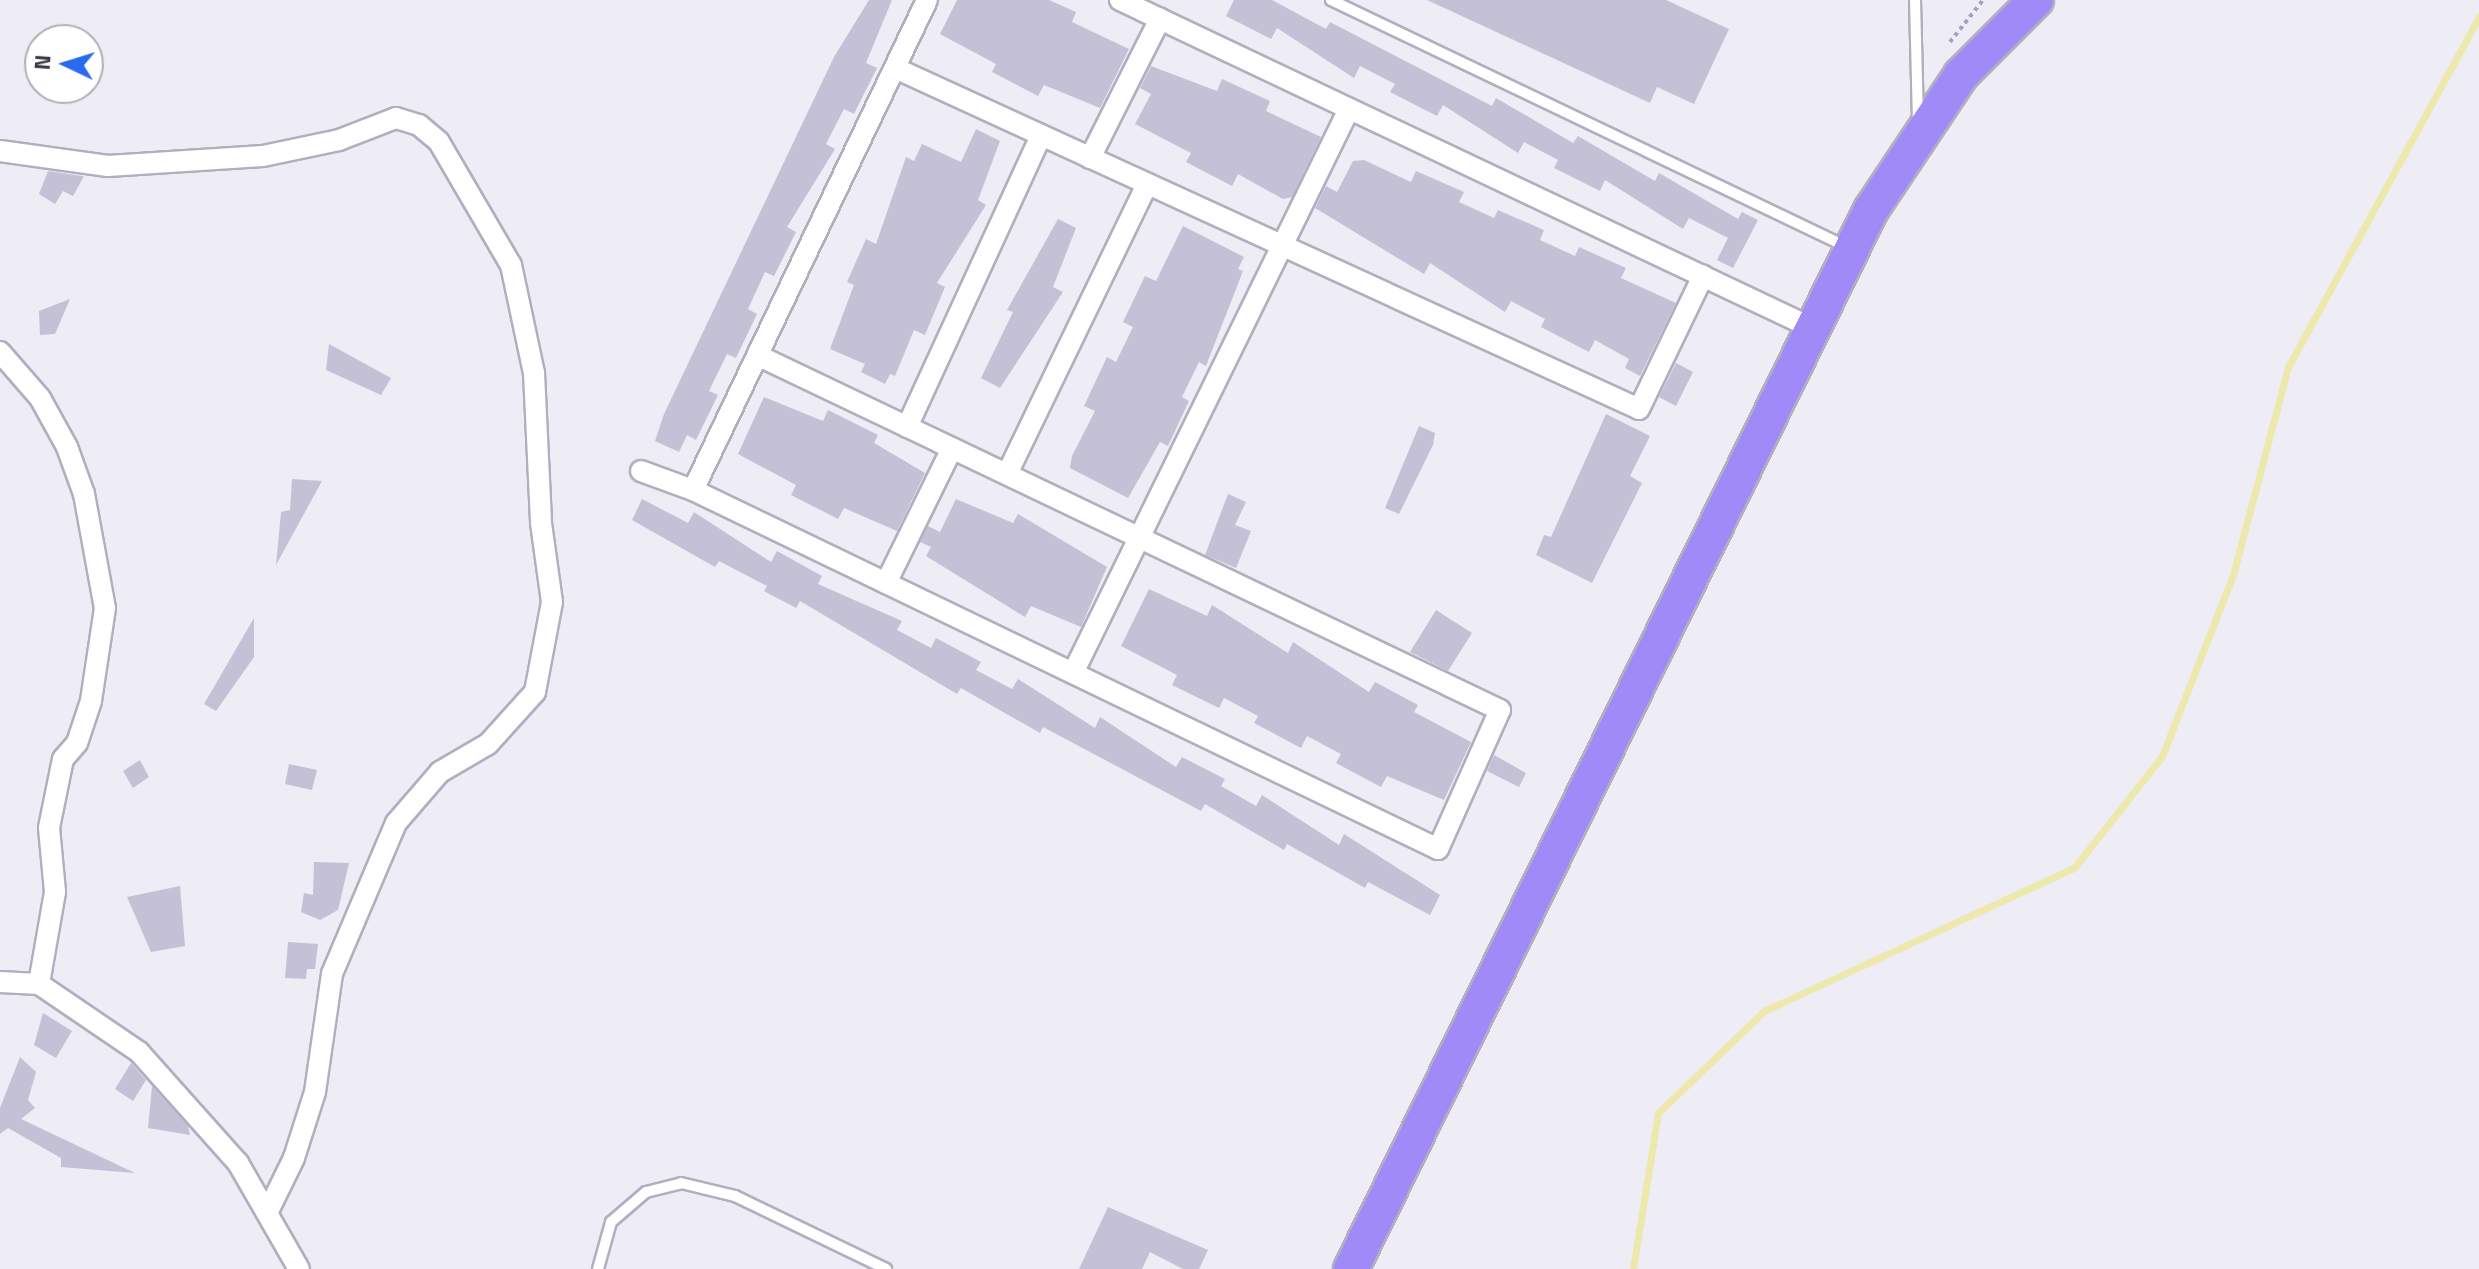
<!DOCTYPE html>
<html>
<head>
<meta charset="utf-8">
<style>
	body { margin:0 }
	#map { position:relative; width:2479px; height:1269px; overflow:hidden; background:#eeecf5; font-family:"Titillium Web",sans-serif }
	div>[style] { position:absolute }
	.stream>* { height:7px; margin:-3.5px; padding:0 3.5px; transform-origin:3.5px; border-radius:3.5px; background:#ede8ac }
	.building>* { inset:0; background:#c4c1d6 }
	.path>* { height:4px; margin-top:-2px; transform-origin:0; background:repeating-linear-gradient(90deg,#a6a0c1 0 4px,transparent 0 8px) }
	.roads { filter:drop-shadow(2px 0 #b1aec0) drop-shadow(-2px 0 #b1aec0) drop-shadow(0 2px #b1aec0) drop-shadow(0 -2px #b1aec0) }
	.service>* { height:10px; margin:-5px; padding:0 5px; transform-origin:5px; border-radius:5px; background:#fff }
	.minor>* { height:20px; margin:-10px; padding:0 10px; transform-origin:10px; border-radius:10px; background:#fff }
	.trunk>* { height:34px; margin:-17px; padding:0 17px; transform-origin:17px; border-radius:17px; background:#a08af8 }
	span { translate:-50% -50%; white-space:nowrap; text-align:center; line-height:1.15; -webkit-text-stroke:6px #fff; paint-order:stroke }
	.north { position:absolute; left:24px; top:24px; width:80px; height:80px; box-sizing:border-box; background:#fff; border:2px solid #b1b0b6; border-radius:50%; rotate:274deg; font-size:22px; font-weight:700; line-height:32px; text-align:center; color:#3b3949 }
	.north::after { content:''; display:block; margin:auto; width:28px; height:36px; background:#296bef; clip-path:polygon(50% 0,100% 100%,50% 72%,0 100%) }
</style>
</head>
<body>
<div id="map">
	<div class="stream">
		<i style="left:1633px;top:1269px;width:158px;rotate:-80.9deg"></i>
		<i style="left:1658px;top:1113px;width:147px;rotate:-43.9deg"></i>
		<i style="left:1764px;top:1011px;width:341px;rotate:-24.8deg"></i>
		<i style="left:2074px;top:868px;width:142px;rotate:-51.8deg"></i>
		<i style="left:2162px;top:756px;width:194px;rotate:-68.6deg"></i>
		<i style="left:2233px;top:575px;width:215px;rotate:-75.2deg"></i>
		<i style="left:2288px;top:367px;width:399px;rotate:-61.4deg"></i>
	</div>
	<div class="building">
		<i style="clip-path:polygon(869px 0,892px 0,866px 63px,877px 68px,854px 114px,844px 109px,826px 144px,835px 149px,787px 227px,796px 232px,774px 276px,765px 272px,748px 309px,757px 314px,736px 358px,727px 354px,709px 391px,718px 395px,696px 440px,687px 435px,679px 452px,655px 441px,664px 414px,834px 57px)"></i>
		<i style="clip-path:polygon(957px 0,1049px 0,1076px 12px,1072px 22px,1129px 49px,1100px 108px,1044px 85px,1038px 96px,992px 72px,996px 64px,940px 34px)"></i>
		<i style="clip-path:polygon(1234px 0,1272px 0,1326px 29px,1330px 22px,1492px 106px,1496px 98px,1573px 143px,1578px 136px,1655px 181px,1659px 173px,1738px 219px,1742px 212px,1758px 220px,1733px 268px,1717px 260px,1728px 238px,1689px 218px,1683px 229px,1605px 180px,1600px 191px,1554px 168px,1558px 160px,1524px 142px,1518px 153px,1443px 105px,1437px 116px,1390px 92px,1395px 84px,1360px 66px,1354px 78px,1277px 28px,1271px 39px,1226px 16px)"></i>
		<i style="clip-path:polygon(1427px 0,1666px 0,1729px 29px,1694px 104px,1657px 87px,1650px 103px)"></i>
		<i style="clip-path:polygon(1151px 66px,1217px 91px,1222px 79px,1270px 101px,1266px 111px,1321px 137px,1292px 197px,1283px 199px,1238px 174px,1232px 186px,1186px 162px,1191px 153px,1135px 124px,1151px 94px,1140px 88px)"></i>
		<i style="clip-path:polygon(976px 129px,1000px 141px,978px 200px,986px 205px,937px 283px,945px 287px,925px 335px,914px 330px,895px 376px,890px 374px,885px 384px,861px 372px,865px 364px,830px 349px,854px 285px,847px 282px,866px 239px,876px 244px,906px 157px,914px 161px,922px 144px,961px 162px)"></i>
		<i style="clip-path:polygon(1364px 160px,1411px 182px,1416px 171px,1464px 192px,1459px 202px,1494px 218px,1498px 210px,1544px 230px,1540px 240px,1575px 256px,1579px 247px,1626px 268px,1621px 278px,1676px 303px,1640px 376px,1625px 368px,1629px 359px,1595px 340px,1589px 352px,1541px 327px,1545px 319px,1511px 301px,1505px 312px,1430px 263px,1424px 274px,1315px 208px,1326px 186px,1337px 192px,1353px 161px)"></i>
		<i style="clip-path:polygon(48px 171px,82px 176px,84px 176px,73px 196px,63px 191px,55px 204px,39px 194px)"></i>
		<i style="clip-path:polygon(1058px 219px,1076px 228px,1053px 287px,1063px 292px,1000px 388px,981px 378px,1013px 312px,1007px 310px)"></i>
		<i style="clip-path:polygon(1183px 226px,1244px 257px,1238px 269px,1243px 271px,1206px 366px,1199px 362px,1182px 397px,1189px 401px,1168px 446px,1160px 442px,1128px 498px,1070px 468px,1072px 456px,1095px 411px,1084px 406px,1107px 357px,1116px 362px,1133px 327px,1123px 322px,1145px 276px,1156px 281px)"></i>
		<i style="clip-path:polygon(70px 299px,55px 334px,40px 335px,39px 311px)"></i>
		<i style="clip-path:polygon(329px 344px,391px 378px,381px 395px,326px 370px)"></i>
		<i style="clip-path:polygon(1676px 363px,1693px 372px,1676px 406px,1659px 397px)"></i>
		<i style="clip-path:polygon(764px 397px,823px 421px,828px 410px,878px 435px,874px 443px,925px 473px,897px 531px,844px 508px,838px 519px,791px 495px,796px 485px,738px 454px)"></i>
		<i style="clip-path:polygon(1606px 414px,1650px 436px,1630px 476px,1642px 483px,1592px 583px,1536px 555px,1544px 535px,1551px 537px)"></i>
		<i style="clip-path:polygon(1419px 426px,1435px 433px,1433px 445px,1399px 514px,1385px 508px)"></i>
		<i style="clip-path:polygon(292px 479px,322px 481px,276px 565px,281px 512px,290px 510px)"></i>
		<i style="clip-path:polygon(1228px 494px,1246px 502px,1235px 525px,1251px 531px,1236px 568px,1205px 555px)"></i>
		<i style="clip-path:polygon(642px 499px,688px 523px,694px 512px,771px 562px,777px 551px,822px 576px,818px 584px,902px 621px,897px 630px,931px 648px,936px 638px,981px 662px,976px 670px,1012px 689px,1018px 679px,1095px 728px,1100px 717px,1176px 767px,1182px 757px,1225px 779px,1221px 786px,1256px 806px,1262px 795px,1339px 845px,1344px 834px,1440px 895px,1430px 915px,1368px 882px,1365px 888px,1287px 844px,1284px 850px,1205px 804px,1201px 811px,1043px 727px,1040px 733px,961px 688px,957px 694px,800px 601px,796px 608px,764px 591px,767px 586px,719px 561px,715px 567px,632px 520px)"></i>
		<i style="clip-path:polygon(956px 499px,1013px 523px,1018px 514px,1107px 567px,1081px 627px,1031px 606px,1025px 617px,926px 556px,931px 547px,920px 542px,928px 526px,940px 532px)"></i>
		<i style="clip-path:polygon(1149px 589px,1207px 616px,1212px 605px,1288px 653px,1293px 642px,1369px 692px,1375px 682px,1418px 705px,1414px 712px,1471px 742px,1444px 800px,1387px 776px,1381px 787px,1336px 763px,1341px 754px,1307px 736px,1301px 748px,1254px 723px,1258px 716px,1224px 698px,1219px 708px,1172px 685px,1177px 675px,1121px 646px)"></i>
		<i style="clip-path:polygon(1436px 610px,1472px 633px,1448px 671px,1410px 652px)"></i>
		<i style="clip-path:polygon(254px 618px,254px 657px,216px 711px,204px 704px)"></i>
		<i style="clip-path:polygon(1494px 755px,1526px 773px,1519px 787px,1487px 771px)"></i>
		<i style="clip-path:polygon(140px 760px,149px 777px,133px 788px,123px 771px)"></i>
		<i style="clip-path:polygon(289px 764px,317px 770px,312px 790px,285px 784px)"></i>
		<i style="clip-path:polygon(314px 862px,349px 863px,338px 910px,320px 920px,301px 912px,304px 893px,313px 895px)"></i>
		<i style="clip-path:polygon(180px 886px,185px 946px,151px 952px,127px 897px)"></i>
		<i style="clip-path:polygon(288px 942px,318px 944px,315px 969px,307px 969px,306px 979px,285px 978px)"></i>
		<i style="clip-path:polygon(43px 1013px,72px 1031px,56px 1058px,34px 1045px)"></i>
		<i style="clip-path:polygon(20px 1057px,36px 1072px,28px 1100px,35px 1108px,21px 1119px,135px 1173px,61px 1167px,61px 1158px,8px 1128px,0 1134px,0 1108px)"></i>
		<i style="clip-path:polygon(131px 1063px,146px 1080px,133px 1101px,115px 1089px)"></i>
		<i style="clip-path:polygon(152px 1086px,188px 1126px,190px 1135px,148px 1128px)"></i>
		<i style="clip-path:polygon(1108px 1207px,1208px 1250px,1199px 1269px,1183px 1269px,1150px 1252px,1142px 1269px,1079px 1269px)"></i>
	</div>
	<div class="path">
		<i style="left:1950px;top:42px;width:53px;rotate:-51.8deg"></i>
	</div>
	<div class="roads">
		<div class="service">
			<i style="left:1331px;top:0;width:574px;rotate:25.58deg"></i>
			<i style="left:1915px;top:0;width:119px;rotate:88.6deg"></i>
			<i style="left:598px;top:1269px;width:49px;rotate:-74.5deg"></i>
			<i style="left:611px;top:1222px;width:46px;rotate:-40.6deg"></i>
			<i style="left:646px;top:1192px;width:36px;rotate:-14deg"></i>
			<i style="left:681px;top:1183px;width:56px;rotate:13.5deg"></i>
			<i style="left:735px;top:1196px;width:168px;rotate:25.8deg"></i>
		</div>
		<div class="minor">
			<i style="left:1120px;top:0;width:766px;rotate:25.36deg"></i>
			<i style="left:895px;top:68px;width:818px;rotate:24.62deg"></i>
			<i style="left:1639px;top:409px;width:148px;rotate:-64.3deg"></i>
			<i style="left:0;top:151px;width:109px;rotate:7.9deg"></i>
			<i style="left:108px;top:166px;width:155px;rotate:-3.7deg"></i>
			<i style="left:263px;top:156px;width:78px;rotate:-11.9deg"></i>
			<i style="left:339px;top:140px;width:61px;rotate:-21.1deg"></i>
			<i style="left:396px;top:118px;width:24px;rotate:17deg"></i>
			<i style="left:419px;top:125px;width:26px;rotate:40deg"></i>
			<i style="left:439px;top:142px;width:143px;rotate:59.7deg"></i>
			<i style="left:511px;top:265px;width:110px;rotate:78deg"></i>
			<i style="left:534px;top:373px;width:150px;rotate:87.3deg"></i>
			<i style="left:541px;top:523px;width:80px;rotate:82.1deg"></i>
			<i style="left:552px;top:602px;width:92px;rotate:100.7deg"></i>
			<i style="left:535px;top:692px;width:70px;rotate:132.1deg"></i>
			<i style="left:488px;top:744px;width:56px;rotate:149.7deg"></i>
			<i style="left:440px;top:772px;width:67px;rotate:130.8deg"></i>
			<i style="left:396px;top:823px;width:164px;rotate:113deg"></i>
			<i style="left:332px;top:974px;width:119px;rotate:98.2deg"></i>
			<i style="left:315px;top:1092px;width:69px;rotate:107.7deg"></i>
			<i style="left:294px;top:1158px;width:59px;rotate:116.1deg"></i>
			<i style="left:1090px;top:158px;width:156px;rotate:-63.3deg"></i>
			<i style="left:0;top:352px;width:61px;rotate:49deg"></i>
			<i style="left:40px;top:398px;width:56px;rotate:61.1deg"></i>
			<i style="left:67px;top:447px;width:50px;rotate:70.1deg"></i>
			<i style="left:84px;top:494px;width:116px;rotate:79.6deg"></i>
			<i style="left:105px;top:608px;width:94px;rotate:98.6deg"></i>
			<i style="left:91px;top:701px;width:44px;rotate:108.4deg"></i>
			<i style="left:77px;top:743px;width:21px;rotate:131deg"></i>
			<i style="left:63px;top:759px;width:70px;rotate:101.5deg"></i>
			<i style="left:49px;top:828px;width:64px;rotate:84.6deg"></i>
			<i style="left:55px;top:892px;width:93px;rotate:99.9deg"></i>
			<i style="left:907px;top:427px;width:321px;rotate:-65.3deg"></i>
			<i style="left:641px;top:471px;width:55px;rotate:20.1deg"></i>
			<i style="left:693px;top:490px;width:827px;rotate:25.73deg"></i>
			<i style="left:1438px;top:849px;width:152px;rotate:-66deg"></i>
			<i style="left:1500px;top:710px;width:823px;rotate:-154.46deg"></i>
			<i style="left:1007px;top:474px;width:322px;rotate:-64.2deg"></i>
			<i style="left:693px;top:490px;width:543px;rotate:-64.47deg"></i>
			<i style="left:886px;top:583px;width:150px;rotate:-63.9deg"></i>
			<i style="left:1073px;top:673px;width:628px;rotate:-63.92deg"></i>
			<i style="left:0;top:982px;width:39px;rotate:3deg"></i>
			<i style="left:39px;top:984px;width:121px;rotate:34.2deg"></i>
			<i style="left:139px;top:1052px;width:149px;rotate:48.3deg"></i>
			<i style="left:238px;top:1163px;width:122px;rotate:60.1deg"></i>
		</div>
		<div class="trunk">
			<i style="left:1351px;top:1269px;width:1180px;rotate:-63.85deg"></i>
			<i style="left:1871px;top:210px;width:162px;rotate:-56.3deg"></i>
			<i style="left:1961px;top:75px;width:106px;rotate:-45deg"></i>
		</div>
	</div>
	<div class="north">N</div>
</div>
</body>
</html>
